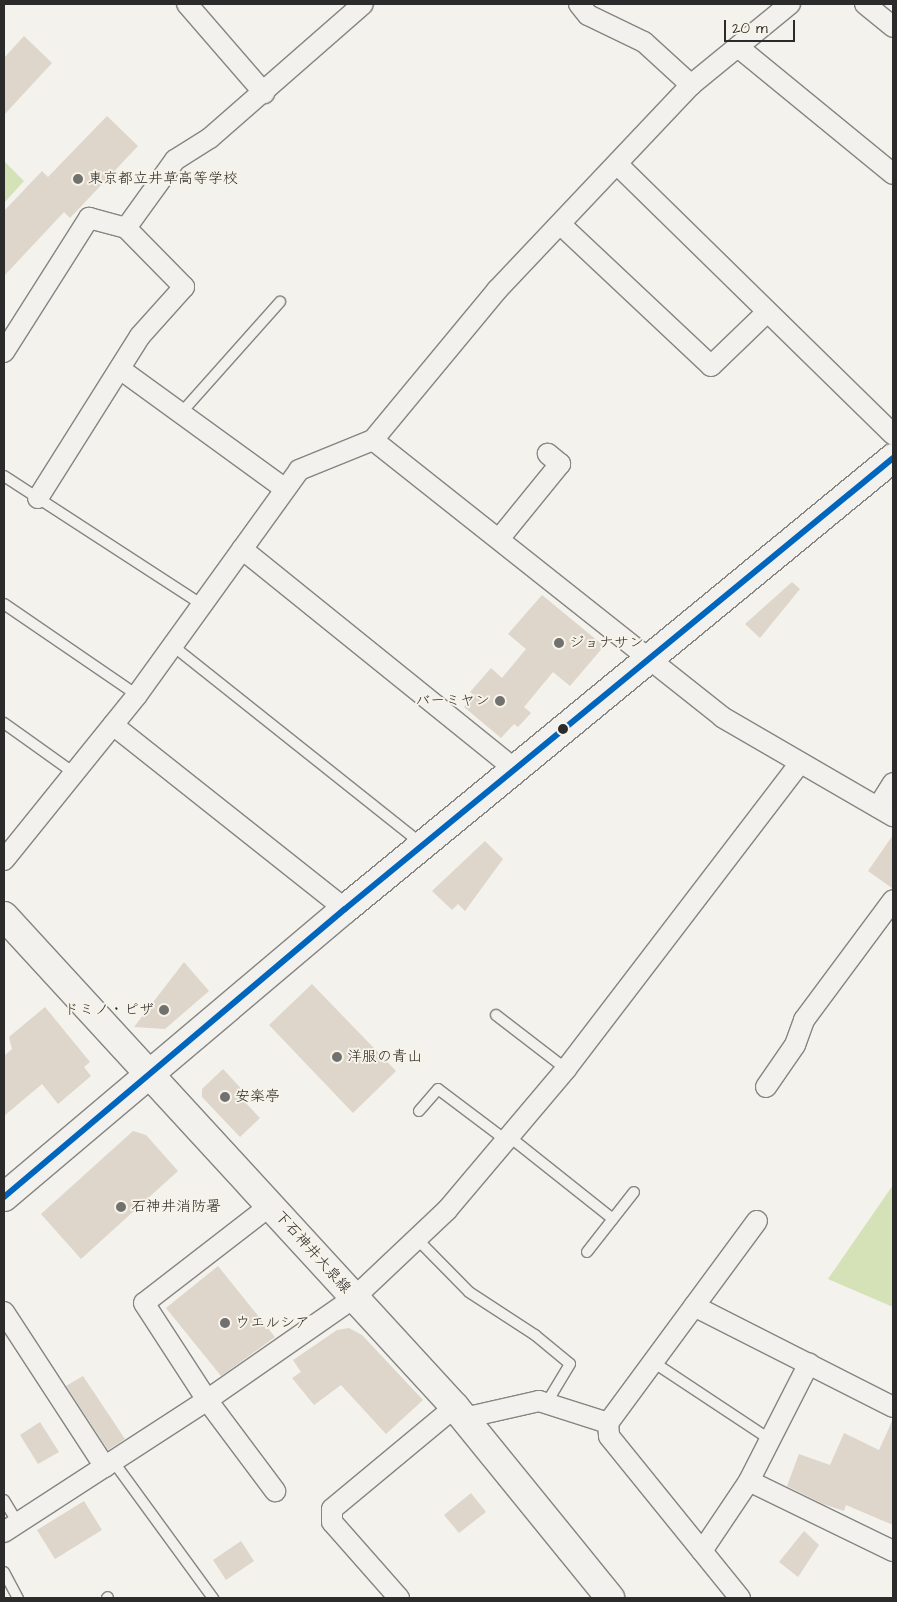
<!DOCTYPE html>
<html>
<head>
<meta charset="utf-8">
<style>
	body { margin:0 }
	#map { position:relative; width:897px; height:1602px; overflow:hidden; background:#f4f2ec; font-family:"Architects Daughter","Klee One",sans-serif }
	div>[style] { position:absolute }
	.green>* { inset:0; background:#d5e1b6 }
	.building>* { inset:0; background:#ded5cb }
	.roads { filter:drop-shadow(1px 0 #858582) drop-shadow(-1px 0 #858582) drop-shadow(0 1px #858582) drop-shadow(0 -1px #858582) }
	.lane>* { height:10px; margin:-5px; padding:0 5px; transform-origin:5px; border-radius:5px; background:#f2f1ed }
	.street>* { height:20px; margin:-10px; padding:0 10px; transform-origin:10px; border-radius:10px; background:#f2f1ed }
	.secondary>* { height:28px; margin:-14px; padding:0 14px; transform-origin:14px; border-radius:14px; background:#f2f1ed }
	.bus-1>* { height:6px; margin:-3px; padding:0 3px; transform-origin:3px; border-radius:3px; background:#0065bd }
	.dots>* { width:14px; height:14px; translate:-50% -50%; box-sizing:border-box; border:2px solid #f7f3e8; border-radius:50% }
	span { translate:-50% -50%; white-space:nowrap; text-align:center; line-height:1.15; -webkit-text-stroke:4px #f7f3e8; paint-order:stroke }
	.poi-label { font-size:15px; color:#2b2b2b }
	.left { translate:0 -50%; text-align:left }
	.right { translate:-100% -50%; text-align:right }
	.street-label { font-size:15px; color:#2b2b2b }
	.frame { position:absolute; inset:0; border:5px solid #2b2b2b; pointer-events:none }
	.scale { position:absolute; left:724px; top:20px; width:71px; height:22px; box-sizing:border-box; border:2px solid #2b2b2b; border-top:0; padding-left:6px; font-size:15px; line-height:18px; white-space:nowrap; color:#2b2b2b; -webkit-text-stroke:4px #f7f3e8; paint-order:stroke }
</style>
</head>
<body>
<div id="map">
	<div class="green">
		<i style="clip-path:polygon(4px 161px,24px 181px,4px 203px)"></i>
		<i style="clip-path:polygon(893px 1185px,893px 1307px,828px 1279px)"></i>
	</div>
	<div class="building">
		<i style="clip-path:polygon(24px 36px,52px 63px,4px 115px,4px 58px)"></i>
		<i style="clip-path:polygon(107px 116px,138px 146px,70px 218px,64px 212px,4px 276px,4px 211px,42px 171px,48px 177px)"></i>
		<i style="clip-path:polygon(792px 582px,800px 589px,760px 638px,745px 624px)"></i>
		<i style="clip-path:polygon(542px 595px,604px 646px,570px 686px,553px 672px,524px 707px,531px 713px,518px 727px,514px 724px,501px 738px,464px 707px,474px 695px,470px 692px,491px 668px,502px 678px,526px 649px,508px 634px)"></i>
		<i style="clip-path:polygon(893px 835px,893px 888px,892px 888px,868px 871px)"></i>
		<i style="clip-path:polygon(485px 841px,503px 859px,465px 911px,458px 904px,452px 910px,432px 891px)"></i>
		<i style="clip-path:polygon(184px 962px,209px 991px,165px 1029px,134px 1027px)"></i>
		<i style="clip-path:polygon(312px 984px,396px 1071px,353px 1113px,269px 1025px)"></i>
		<i style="clip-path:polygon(45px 1007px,90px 1062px,84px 1067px,91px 1076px,58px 1104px,42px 1084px,4px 1116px,4px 1056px,12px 1049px,9px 1037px)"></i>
		<i style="clip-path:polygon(223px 1069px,248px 1096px,243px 1100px,260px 1118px,240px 1137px,202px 1097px,202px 1089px)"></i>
		<i style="clip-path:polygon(133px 1131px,146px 1135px,178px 1171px,81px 1259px,41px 1214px)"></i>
		<i style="clip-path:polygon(218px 1266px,275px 1337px,221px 1376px,166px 1308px)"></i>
		<i style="clip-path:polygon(349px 1328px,362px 1335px,423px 1400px,386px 1434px,341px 1385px,314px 1405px,292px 1378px,301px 1372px,293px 1360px,337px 1330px)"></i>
		<i style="clip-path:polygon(83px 1376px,125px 1439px,108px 1450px,66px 1386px)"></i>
		<i style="clip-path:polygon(893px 1419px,893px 1525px,846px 1505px,844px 1511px,823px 1504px,787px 1486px,799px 1454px,830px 1465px,844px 1433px,879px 1450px)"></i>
		<i style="clip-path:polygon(40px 1422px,59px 1452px,38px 1464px,20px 1435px)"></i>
		<i style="clip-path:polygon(471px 1493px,486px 1512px,459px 1533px,444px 1515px)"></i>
		<i style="clip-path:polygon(84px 1501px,102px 1530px,55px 1559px,37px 1530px)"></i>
		<i style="clip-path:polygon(804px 1531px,819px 1545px,798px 1577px,779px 1562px)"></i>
		<i style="clip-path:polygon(241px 1541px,254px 1561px,226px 1580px,213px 1560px)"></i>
	</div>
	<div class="roads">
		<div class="lane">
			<i style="left:181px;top:413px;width:149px;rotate:-48.3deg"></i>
			<i style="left:4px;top:476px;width:237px;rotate:33deg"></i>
			<i style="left:4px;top:604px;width:161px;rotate:34.4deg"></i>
			<i style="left:173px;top:646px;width:318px;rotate:38.5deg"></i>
			<i style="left:4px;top:723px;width:86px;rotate:35.5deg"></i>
			<i style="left:496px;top:1015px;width:88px;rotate:37.6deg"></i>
			<i style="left:419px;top:1111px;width:29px;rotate:-49deg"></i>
			<i style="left:438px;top:1089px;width:86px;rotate:37deg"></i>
			<i style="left:511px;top:1138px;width:130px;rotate:38.5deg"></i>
			<i style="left:417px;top:1239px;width:74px;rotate:45.5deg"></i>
			<i style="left:469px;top:1292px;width:79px;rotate:33.1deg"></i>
			<i style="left:535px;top:1335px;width:45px;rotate:39.6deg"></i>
			<i style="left:570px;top:1364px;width:47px;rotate:121deg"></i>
			<i style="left:587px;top:1252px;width:76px;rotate:-51.9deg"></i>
			<i style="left:653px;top:1362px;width:141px;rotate:33.5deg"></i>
			<i style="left:113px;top:1461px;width:170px;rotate:53.9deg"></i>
			<i style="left:4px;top:1500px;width:27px;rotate:59deg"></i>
			<i style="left:4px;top:1572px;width:30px;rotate:62deg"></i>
			<i style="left:107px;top:1598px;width:1px;rotate:-45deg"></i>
		</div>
		<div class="street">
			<i style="left:187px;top:4px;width:118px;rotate:49.1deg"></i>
			<i style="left:579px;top:4px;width:14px;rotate:51deg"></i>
			<i style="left:588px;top:15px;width:62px;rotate:25.7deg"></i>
			<i style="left:644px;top:42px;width:64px;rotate:42.5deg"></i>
			<i style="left:865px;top:4px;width:36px;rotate:39deg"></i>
			<i style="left:738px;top:47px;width:200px;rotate:39.3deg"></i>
			<i style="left:618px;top:165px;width:385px;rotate:44.4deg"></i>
			<i style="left:560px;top:224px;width:207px;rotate:43.2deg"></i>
			<i style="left:711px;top:366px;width:76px;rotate:-43.9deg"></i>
			<i style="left:4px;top:352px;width:159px;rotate:-57.6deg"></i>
			<i style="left:89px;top:218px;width:38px;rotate:15deg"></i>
			<i style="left:126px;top:228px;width:84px;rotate:-54.2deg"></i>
			<i style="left:175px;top:160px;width:41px;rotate:-32.2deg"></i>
			<i style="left:210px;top:138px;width:203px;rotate:-41.2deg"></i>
			<i style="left:120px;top:369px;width:204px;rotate:36deg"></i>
			<i style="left:373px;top:440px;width:446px;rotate:38.4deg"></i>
			<i style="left:722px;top:717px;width:198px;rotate:30.1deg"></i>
			<i style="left:38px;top:498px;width:191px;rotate:-57.8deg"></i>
			<i style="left:140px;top:336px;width:66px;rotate:-48.1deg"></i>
			<i style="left:184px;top:287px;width:83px;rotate:-134.5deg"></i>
			<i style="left:499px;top:539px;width:97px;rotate:-50.9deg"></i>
			<i style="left:560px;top:464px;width:16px;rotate:-140deg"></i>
			<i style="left:242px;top:549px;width:352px;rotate:38.9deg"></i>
			<i style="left:113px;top:725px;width:296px;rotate:38.4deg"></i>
			<i style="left:878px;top:807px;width:28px;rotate:-58deg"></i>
			<i style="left:4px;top:860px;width:212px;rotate:-51.1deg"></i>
			<i style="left:137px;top:695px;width:277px;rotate:-54.2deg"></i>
			<i style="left:299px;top:470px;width:80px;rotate:-22.1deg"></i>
			<i style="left:373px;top:440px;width:195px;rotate:-50.4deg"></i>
			<i style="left:497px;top:290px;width:282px;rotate:-46.6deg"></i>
			<i style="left:691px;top:85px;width:128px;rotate:-39.3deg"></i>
			<i style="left:766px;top:1087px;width:51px;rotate:-55.4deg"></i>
			<i style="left:795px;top:1045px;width:27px;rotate:-70deg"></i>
			<i style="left:804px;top:1020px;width:149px;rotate:-53.4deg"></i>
			<i style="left:271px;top:1205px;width:160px;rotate:142.3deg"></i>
			<i style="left:144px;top:1303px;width:116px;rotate:57deg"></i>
			<i style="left:207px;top:1400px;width:114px;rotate:53.2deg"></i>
			<i style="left:694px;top:1306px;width:223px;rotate:26.9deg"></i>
			<i style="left:4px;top:1312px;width:185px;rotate:56.9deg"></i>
			<i style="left:464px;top:1418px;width:77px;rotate:-12.8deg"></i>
			<i style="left:539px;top:1401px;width:72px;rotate:17.7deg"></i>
			<i style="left:749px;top:1481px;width:160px;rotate:25.9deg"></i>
			<i style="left:4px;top:1532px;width:242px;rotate:-33deg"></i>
			<i style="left:207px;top:1400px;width:180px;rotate:-34.8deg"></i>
			<i style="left:355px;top:1297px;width:127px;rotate:-43.4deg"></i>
			<i style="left:447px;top:1210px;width:185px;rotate:-49.8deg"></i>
			<i style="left:566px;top:1069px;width:385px;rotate:-52.6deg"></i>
			<i style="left:702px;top:1551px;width:84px;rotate:-56.1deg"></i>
			<i style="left:749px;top:1481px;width:132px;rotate:-63deg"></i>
			<i style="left:399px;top:1598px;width:101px;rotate:-131.4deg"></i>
			<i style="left:332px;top:1522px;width:13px;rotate:-90deg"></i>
			<i style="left:332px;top:1509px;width:160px;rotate:-39.7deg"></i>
			<i style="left:740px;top:1598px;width:208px;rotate:-129deg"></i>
			<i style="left:609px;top:1436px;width:13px;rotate:-94deg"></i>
			<i style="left:608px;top:1423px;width:251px;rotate:-53.6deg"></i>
		</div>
		<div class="secondary">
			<i style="left:4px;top:916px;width:667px;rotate:47.43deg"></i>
			<i style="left:455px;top:1407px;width:246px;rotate:50.9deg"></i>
			<i style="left:4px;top:1197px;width:446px;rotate:-40.2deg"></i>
			<i style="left:345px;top:909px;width:710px;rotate:-39.45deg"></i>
		</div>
	</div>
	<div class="bus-1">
		<i style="left:4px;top:1197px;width:446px;rotate:-40.2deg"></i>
		<i style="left:345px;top:909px;width:710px;rotate:-39.45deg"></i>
	</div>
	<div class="dots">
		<i style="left:78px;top:179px;background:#71716f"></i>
		<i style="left:559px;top:643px;background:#71716f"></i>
		<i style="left:500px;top:701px;background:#71716f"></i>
		<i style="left:563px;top:729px;background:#2b2b2b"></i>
		<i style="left:164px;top:1010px;background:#71716f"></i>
		<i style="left:337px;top:1057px;background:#71716f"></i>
		<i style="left:225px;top:1097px;background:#71716f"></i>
		<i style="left:121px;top:1207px;background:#71716f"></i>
		<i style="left:225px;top:1323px;background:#71716f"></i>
	</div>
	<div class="poi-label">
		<span class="left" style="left:88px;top:179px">東京都立井草高等学校</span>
		<span class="left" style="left:569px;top:643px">ジョナサン</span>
		<span class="right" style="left:490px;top:701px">バーミヤン</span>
		<span class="right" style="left:154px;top:1010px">ドミノ・ピザ</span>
		<span class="left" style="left:347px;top:1057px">洋服の青山</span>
		<span class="left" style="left:235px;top:1097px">安楽亭</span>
		<span class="left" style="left:131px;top:1207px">石神井消防署</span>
		<span class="left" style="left:235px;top:1323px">ウエルシア</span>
	</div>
	<div class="street-label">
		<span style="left:313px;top:1252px;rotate:48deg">下石神井大泉線</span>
	</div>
	<div class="frame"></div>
	<div class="scale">20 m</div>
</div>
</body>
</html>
